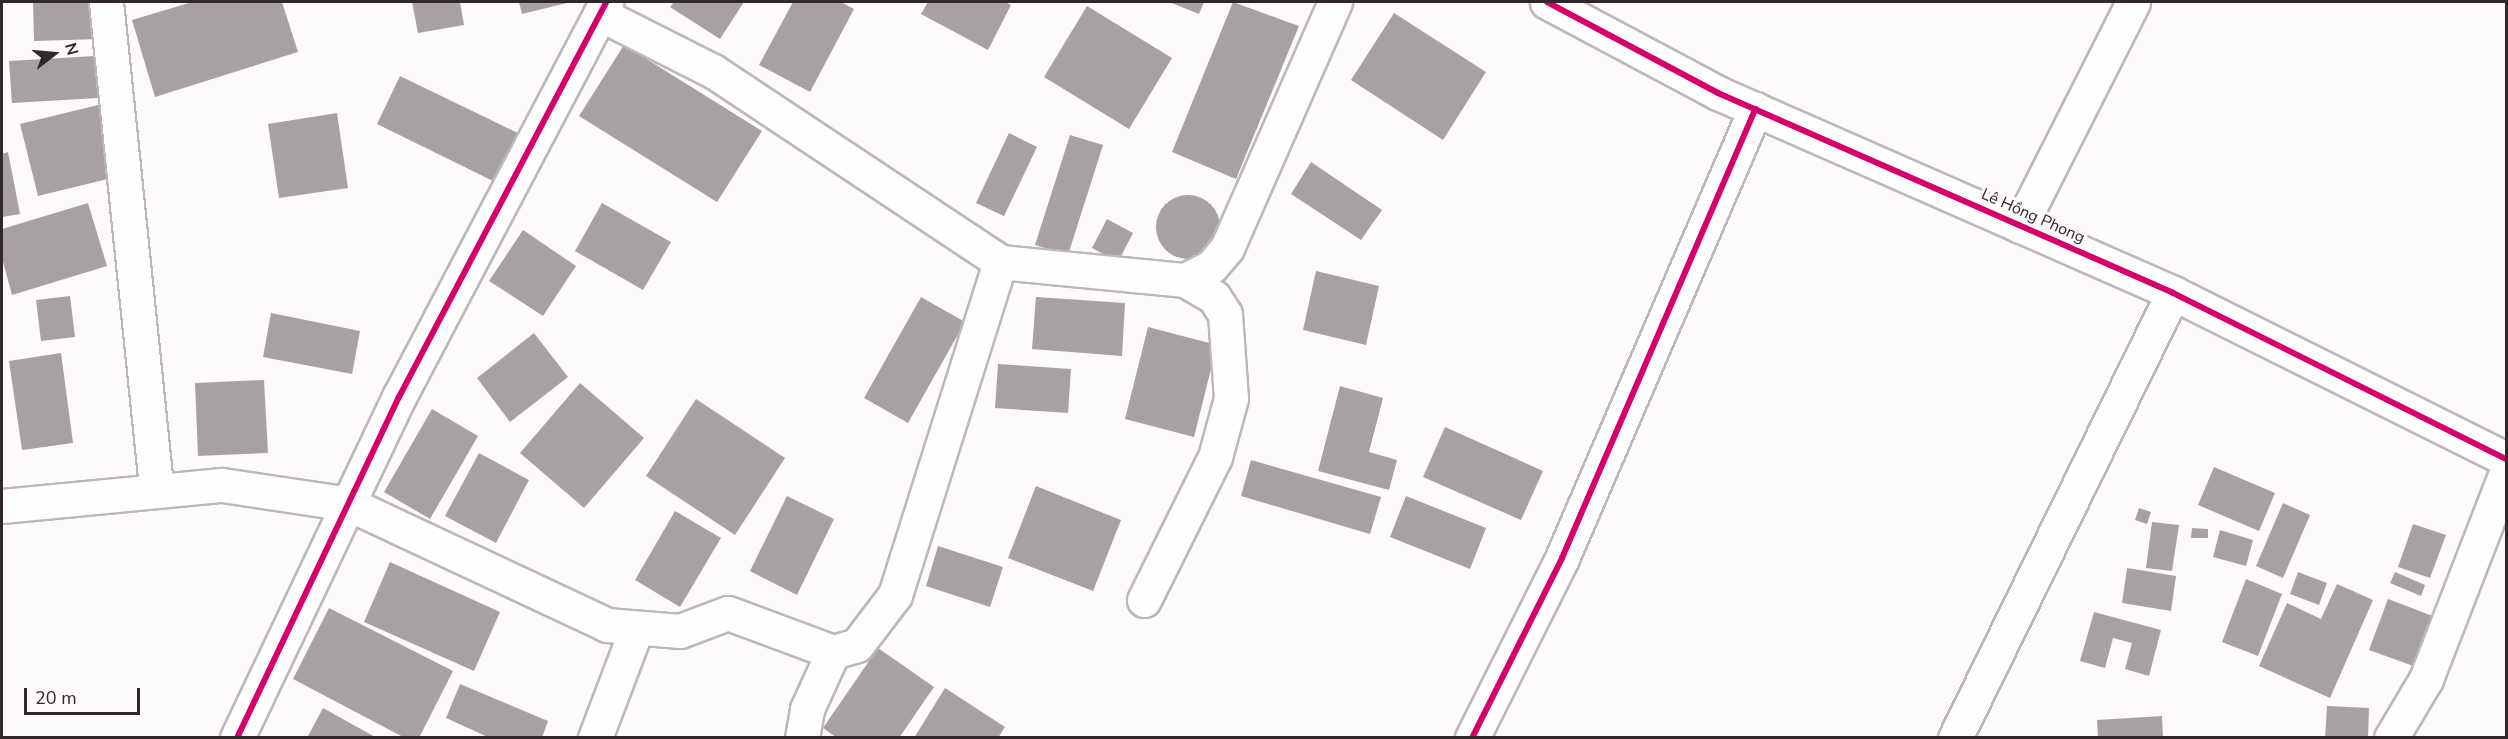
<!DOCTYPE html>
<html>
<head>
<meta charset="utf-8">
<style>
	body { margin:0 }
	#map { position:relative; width:2508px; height:739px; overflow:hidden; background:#fdfafb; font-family:"Nunito Sans",sans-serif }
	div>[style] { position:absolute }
	.building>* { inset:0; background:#a7a1a2 }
	.round { border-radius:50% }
	.roads { filter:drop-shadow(2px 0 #bcb7b9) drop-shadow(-2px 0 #bcb7b9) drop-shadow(0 2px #bcb7b9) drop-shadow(0 -2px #bcb7b9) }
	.minor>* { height:33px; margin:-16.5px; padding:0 16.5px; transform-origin:16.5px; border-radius:16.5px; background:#fffefe }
	.cycleway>* { height:6px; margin:-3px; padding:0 3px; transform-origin:3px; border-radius:3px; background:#d6006c }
	span { translate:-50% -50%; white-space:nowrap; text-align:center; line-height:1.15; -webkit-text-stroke:6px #fef9fb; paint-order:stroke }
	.street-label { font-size:16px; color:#31282c }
	.frame { position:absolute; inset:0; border:3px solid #31282c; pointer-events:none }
	.north { position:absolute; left:24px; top:24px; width:60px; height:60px; -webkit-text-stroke:4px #fef9fb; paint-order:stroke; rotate:74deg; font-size:16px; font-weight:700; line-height:24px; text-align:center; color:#31282c }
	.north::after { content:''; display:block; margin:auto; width:21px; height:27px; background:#31282c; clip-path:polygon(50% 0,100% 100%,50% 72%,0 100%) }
	.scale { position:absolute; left:24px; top:688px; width:116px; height:27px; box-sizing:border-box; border:3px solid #31282c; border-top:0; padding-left:8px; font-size:18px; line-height:21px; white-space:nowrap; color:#31282c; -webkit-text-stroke:4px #fef9fb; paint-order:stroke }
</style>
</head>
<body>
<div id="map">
	<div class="building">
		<i style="clip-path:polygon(33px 2px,99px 2px,100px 39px,34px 41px)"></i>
		<i style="clip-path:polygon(192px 2px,282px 2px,298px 52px,155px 97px,132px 20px)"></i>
		<i style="clip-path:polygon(412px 2px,460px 2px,464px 25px,418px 33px)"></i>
		<i style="clip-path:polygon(519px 2px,571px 2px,522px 14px)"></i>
		<i style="clip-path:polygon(674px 2px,744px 2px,720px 39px,670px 7px)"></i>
		<i style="clip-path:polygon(793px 2px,841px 2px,854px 9px,810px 92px,759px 65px)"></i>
		<i style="clip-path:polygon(928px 2px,1005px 2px,1011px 5px,988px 50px,921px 14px)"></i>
		<i style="clip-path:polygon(1169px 2px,1204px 2px,1199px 14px)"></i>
		<i style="clip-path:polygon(1233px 2px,1299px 26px,1236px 179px,1172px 152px)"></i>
		<i style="clip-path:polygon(1087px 6px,1172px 58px,1129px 129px,1044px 77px)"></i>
		<i style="clip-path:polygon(1394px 13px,1486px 72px,1443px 140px,1351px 80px)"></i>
		<i style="clip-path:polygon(624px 45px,762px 131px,717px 202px,579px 116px)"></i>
		<i style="clip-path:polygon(95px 56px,98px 98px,12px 103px,9px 61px)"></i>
		<i style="clip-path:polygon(400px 76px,518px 133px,495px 182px,377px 124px)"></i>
		<i style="clip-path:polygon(98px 105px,116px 177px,38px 196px,20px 124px)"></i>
		<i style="clip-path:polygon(337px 113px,348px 188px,279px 198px,268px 124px)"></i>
		<i style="clip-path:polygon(1009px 133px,1037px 147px,1004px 216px,976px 203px)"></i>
		<i style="clip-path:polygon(1070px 135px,1103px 145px,1068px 255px,1035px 245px)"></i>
		<i style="clip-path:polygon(8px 152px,20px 214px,2px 217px,2px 154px)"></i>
		<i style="clip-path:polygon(1311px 162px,1382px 210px,1361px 240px,1291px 194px)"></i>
		<i class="round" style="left:1156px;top:195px;width:64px;height:64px"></i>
		<i style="clip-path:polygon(88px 203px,107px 266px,12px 295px,2px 258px,2px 229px)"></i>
		<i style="clip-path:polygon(602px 203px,671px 242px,643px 290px,575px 251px)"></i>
		<i style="clip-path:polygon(1107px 219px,1133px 233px,1118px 262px,1092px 248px)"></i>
		<i style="clip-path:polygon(523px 230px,576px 266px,543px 316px,489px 281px)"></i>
		<i style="clip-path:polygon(1316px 271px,1379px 286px,1366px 345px,1303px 330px)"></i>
		<i style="clip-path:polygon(70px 296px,75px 337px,41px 341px,36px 300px)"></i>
		<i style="clip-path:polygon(921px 297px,965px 322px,908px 423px,864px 398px)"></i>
		<i style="clip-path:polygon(1036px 297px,1125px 303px,1122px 356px,1032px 349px)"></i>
		<i style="clip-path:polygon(271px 313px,360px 331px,352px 374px,263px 357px)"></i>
		<i style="clip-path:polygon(1148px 327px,1217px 345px,1194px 437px,1125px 419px)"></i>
		<i style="clip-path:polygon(534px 333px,568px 377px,510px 422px,477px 378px)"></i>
		<i style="clip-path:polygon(61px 353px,73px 443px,22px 450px,9px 361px)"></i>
		<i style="clip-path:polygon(998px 364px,1071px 369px,1068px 413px,995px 408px)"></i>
		<i style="clip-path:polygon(264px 380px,268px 453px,198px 456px,195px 383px)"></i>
		<i style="clip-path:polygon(580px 383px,644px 438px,584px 508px,520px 453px)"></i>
		<i style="clip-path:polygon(1340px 386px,1383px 398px,1369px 452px,1397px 460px,1389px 490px,1318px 471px)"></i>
		<i style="clip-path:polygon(696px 399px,785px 458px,735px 535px,646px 476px)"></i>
		<i style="clip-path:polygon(432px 409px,478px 436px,430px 519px,384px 492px)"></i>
		<i style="clip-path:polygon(1445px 427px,1543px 471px,1521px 520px,1423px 477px)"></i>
		<i style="clip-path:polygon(479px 453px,529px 480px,496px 543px,445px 516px)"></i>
		<i style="clip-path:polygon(1251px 460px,1381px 497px,1370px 534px,1241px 496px)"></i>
		<i style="clip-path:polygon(2214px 467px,2275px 493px,2259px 531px,2198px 505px)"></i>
		<i style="clip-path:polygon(1036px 486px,1121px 520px,1093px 591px,1008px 558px)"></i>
		<i style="clip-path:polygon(787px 496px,834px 519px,797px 595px,750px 571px)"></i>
		<i style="clip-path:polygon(1406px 496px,1486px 528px,1470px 569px,1390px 537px)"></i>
		<i style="clip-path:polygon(2283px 503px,2310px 515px,2283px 578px,2256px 566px)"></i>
		<i style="clip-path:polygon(2139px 508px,2151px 512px,2147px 524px,2135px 520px)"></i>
		<i style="clip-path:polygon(675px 511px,721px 538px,680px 607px,635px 580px)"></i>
		<i style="clip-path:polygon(2152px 522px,2179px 525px,2172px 571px,2146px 568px)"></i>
		<i style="clip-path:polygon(2413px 524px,2446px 535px,2430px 578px,2398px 567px)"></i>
		<i style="clip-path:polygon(2192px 528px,2208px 529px,2208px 538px,2191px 538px)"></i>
		<i style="clip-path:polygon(2220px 530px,2253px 540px,2246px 566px,2213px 557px)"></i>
		<i style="clip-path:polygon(938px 546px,1003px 567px,990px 607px,926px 586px)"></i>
		<i style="clip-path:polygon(390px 562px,500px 612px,474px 671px,364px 622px)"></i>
		<i style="clip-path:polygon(2127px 568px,2176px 576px,2171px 611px,2122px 603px)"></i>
		<i style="clip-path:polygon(2298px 572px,2327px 583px,2319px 605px,2290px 594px)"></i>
		<i style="clip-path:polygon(2395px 572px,2425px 585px,2421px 596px,2390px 583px)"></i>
		<i style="clip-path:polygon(2246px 579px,2282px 594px,2258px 656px,2222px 642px)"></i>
		<i style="clip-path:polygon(2337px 584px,2373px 600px,2330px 698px,2259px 666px,2287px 603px,2321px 619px)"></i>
		<i style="clip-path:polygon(2388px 599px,2438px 618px,2419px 668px,2369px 650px)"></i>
		<i style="clip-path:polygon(329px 608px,453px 671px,419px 738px,405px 738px,293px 679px)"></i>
		<i style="clip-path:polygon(2094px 612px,2161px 630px,2149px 676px,2125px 669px,2132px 643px,2113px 638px,2105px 668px,2080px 661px)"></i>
		<i style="clip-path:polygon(878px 648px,934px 687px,899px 738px,837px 738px,823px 728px)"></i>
		<i style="clip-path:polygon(460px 684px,548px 721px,542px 738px,490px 738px,446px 718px)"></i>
		<i style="clip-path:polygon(945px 688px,1005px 727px,998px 738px,914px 738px)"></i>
		<i style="clip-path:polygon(2327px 706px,2369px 708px,2368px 738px,2325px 738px)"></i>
		<i style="clip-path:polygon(323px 708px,377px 738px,307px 738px)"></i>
		<i style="clip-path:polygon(2162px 716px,2163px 738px,2098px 738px,2097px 720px)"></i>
	</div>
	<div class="roads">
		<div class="minor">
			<i style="left:106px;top:2px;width:490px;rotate:84.1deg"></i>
			<i style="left:1547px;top:2px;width:194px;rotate:28deg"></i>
			<i style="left:1718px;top:93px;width:497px;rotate:23.7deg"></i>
			<i style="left:2173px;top:293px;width:372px;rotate:26.5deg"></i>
			<i style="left:600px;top:14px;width:127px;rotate:26.8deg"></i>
			<i style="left:713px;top:71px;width:345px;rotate:33.6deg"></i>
			<i style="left:1000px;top:262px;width:186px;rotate:5.6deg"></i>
			<i style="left:1185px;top:280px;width:29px;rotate:-27deg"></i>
			<i style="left:1211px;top:267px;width:25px;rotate:-50deg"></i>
			<i style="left:1227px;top:248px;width:269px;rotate:-66.3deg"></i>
			<i style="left:2020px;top:226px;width:251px;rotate:-63.2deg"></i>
			<i style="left:2px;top:506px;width:221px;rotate:-5.5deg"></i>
			<i style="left:222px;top:485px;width:128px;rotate:8.5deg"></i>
			<i style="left:349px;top:504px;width:285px;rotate:25.1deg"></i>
			<i style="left:607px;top:625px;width:73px;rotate:4.7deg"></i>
			<i style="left:680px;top:631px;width:51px;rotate:-20.6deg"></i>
			<i style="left:728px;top:613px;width:112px;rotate:20.4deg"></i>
			<i style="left:1144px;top:600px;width:160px;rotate:-63.6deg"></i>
			<i style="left:1215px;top:457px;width:61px;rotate:-74.8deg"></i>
			<i style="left:1231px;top:398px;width:84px;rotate:-94.1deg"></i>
			<i style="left:1225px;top:314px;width:20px;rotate:-123deg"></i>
			<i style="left:1214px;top:297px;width:34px;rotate:-150deg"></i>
			<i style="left:237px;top:738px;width:378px;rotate:-64.6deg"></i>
			<i style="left:399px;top:397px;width:446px;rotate:-62.3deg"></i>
			<i style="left:595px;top:738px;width:116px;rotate:-69.2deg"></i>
			<i style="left:802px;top:738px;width:29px;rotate:-80deg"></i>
			<i style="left:807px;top:709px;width:63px;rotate:-65.5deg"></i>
			<i style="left:833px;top:652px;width:25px;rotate:-16deg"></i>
			<i style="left:857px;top:645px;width:63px;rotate:-52.8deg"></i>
			<i style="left:895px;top:595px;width:349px;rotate:-72.5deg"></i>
			<i style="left:1472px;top:738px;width:201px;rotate:-63.4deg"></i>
			<i style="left:1562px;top:558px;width:489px;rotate:-66.7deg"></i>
			<i style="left:1955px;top:738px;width:496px;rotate:-63.9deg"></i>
			<i style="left:2391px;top:738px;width:69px;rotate:-59.3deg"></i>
			<i style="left:2426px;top:679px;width:221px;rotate:-68.8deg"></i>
		</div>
	</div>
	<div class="cycleway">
		<i style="left:1547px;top:2px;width:194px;rotate:28deg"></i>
		<i style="left:1718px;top:93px;width:497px;rotate:23.7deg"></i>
		<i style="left:2173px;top:293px;width:372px;rotate:26.5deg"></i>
		<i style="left:237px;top:738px;width:378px;rotate:-64.6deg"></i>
		<i style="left:399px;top:397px;width:446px;rotate:-62.3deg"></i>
		<i style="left:1472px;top:738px;width:201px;rotate:-63.4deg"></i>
		<i style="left:1562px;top:558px;width:489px;rotate:-66.7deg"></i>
	</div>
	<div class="street-label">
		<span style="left:2033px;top:216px;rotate:24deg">Lê Hồng Phong</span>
	</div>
	<div class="frame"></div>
	<div class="north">N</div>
	<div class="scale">20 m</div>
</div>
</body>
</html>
